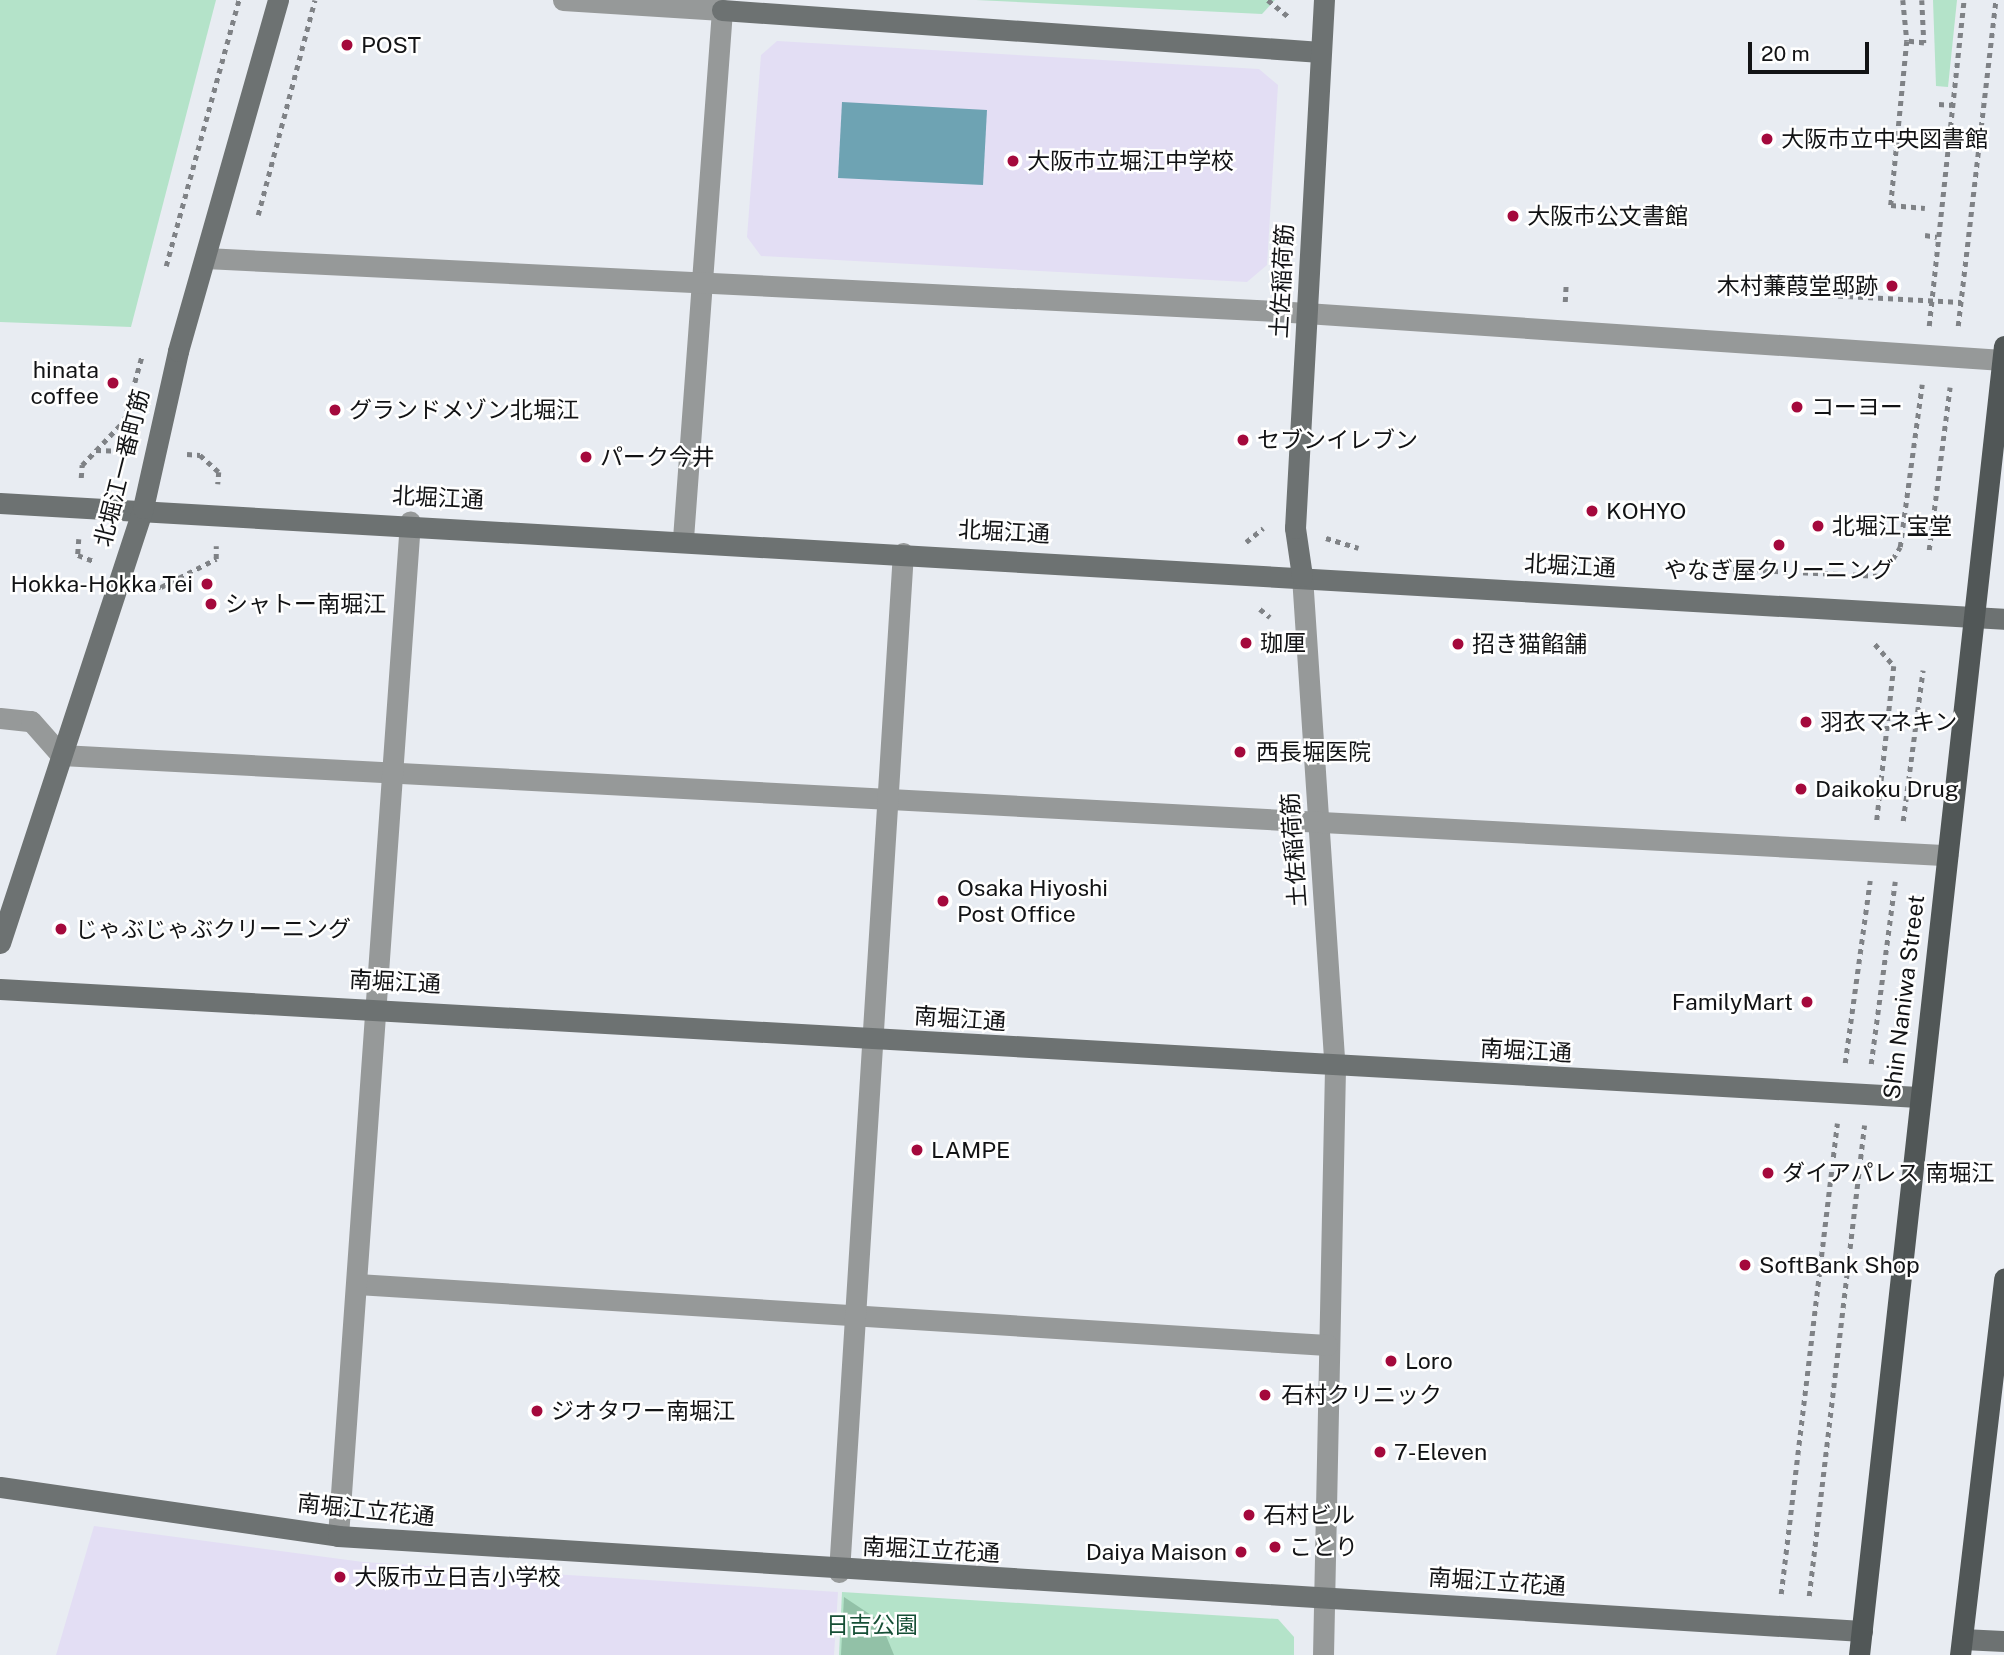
<!DOCTYPE html>
<html>
<head>
<meta charset="utf-8">
<style>
	body { margin:0 }
	#map { position:relative; width:2004px; height:1655px; overflow:hidden; background:#e8ecf2; font-family:"Public Sans","Noto Sans JP",sans-serif }
	div>[style] { position:absolute }
	.education>* { inset:0; background:#e3def4 }
	.green>* { inset:0; background:#b4e3c9 }
	.forest>* { inset:0; background:#92c1a7 }
	.water>* { inset:0; background:#6ea3b3 }
	.path>* { height:4.5px; margin-top:-2.25px; transform-origin:0; background:repeating-linear-gradient(90deg,#7f8286 0 5px,transparent 0 10px) }
	.street>* { height:21px; margin:-10.5px; padding:0 10.5px; transform-origin:10.5px; border-radius:10.5px; background:#969999 }
	.secondary>* { height:21px; margin:-10.5px; padding:0 10.5px; transform-origin:10.5px; border-radius:10.5px; background:#6d7272 }
	.primary>* { height:21px; margin:-10.5px; padding:0 10.5px; transform-origin:10.5px; border-radius:10.5px; background:#515757 }
	.dots>* { width:19px; height:19px; translate:-50% -50%; box-sizing:border-box; border:4px solid #fff; border-radius:50% }
	span { translate:-50% -50%; white-space:nowrap; text-align:center; line-height:1.15; -webkit-text-stroke:5px #fff; paint-order:stroke }
	.poi-label { font-size:23px; color:#121315 }
	.left { translate:0 -50%; text-align:left }
	.right { translate:-100% -50%; text-align:right }
	.street-label { font-size:23px; color:#121315 }
	.park-label { font-size:23px; color:#164f36 }
	.scale { position:absolute; left:1748px; top:42px; width:121px; height:32px; box-sizing:border-box; border:4px solid #121315; border-top:0; padding-left:9px; font-size:21px; line-height:24px; white-space:nowrap; color:#121315; -webkit-text-stroke:5px #fff; paint-order:stroke }
</style>
</head>
<body>
<div id="map">
	<div class="education">
		<i style="clip-path:polygon(777px 41px,1259px 69px,1278px 85px,1267px 265px,1247px 282px,761px 256px,747px 237px,761px 55px)"></i>
		<i style="clip-path:polygon(94px 1526px,363px 1562px,838px 1592px,834px 1655px,56px 1655px)"></i>
	</div>
	<div class="green">
		<i style="clip-path:polygon(0 0,216px 0,131px 327px,0 322px)"></i>
		<i style="clip-path:polygon(976px 0,1275px 0,1262px 14px)"></i>
		<i style="clip-path:polygon(1933px 0,1957px 0,1948px 87px,1936px 86px)"></i>
		<i style="clip-path:polygon(842px 1592px,1278px 1619px,1294px 1637px,1294px 1655px,839px 1655px)"></i>
	</div>
	<div class="forest">
		<i style="clip-path:polygon(844px 1597px,880px 1621px,894px 1655px,841px 1655px)"></i>
	</div>
	<div class="water">
		<i style="clip-path:polygon(842px 102px,987px 110px,983px 185px,838px 178px)"></i>
	</div>
	<div class="path">
		<i style="left:1268px;top:0;width:27px;rotate:39deg"></i>
		<i style="left:1903px;top:0;width:41px;rotate:84.4deg"></i>
		<i style="left:1922px;top:0;width:43px;rotate:87.3deg"></i>
		<i style="left:1924px;top:43px;width:17px;rotate:-173deg"></i>
		<i style="left:1907px;top:41px;width:165px;rotate:95.6deg"></i>
		<i style="left:1891px;top:205px;width:34px;rotate:5deg"></i>
		<i style="left:1939px;top:104px;width:13px;rotate:4deg"></i>
		<i style="left:258px;top:215px;width:222px;rotate:-75.2deg"></i>
		<i style="left:1925px;top:235px;width:12px;rotate:9deg"></i>
		<i style="left:166px;top:266px;width:276px;rotate:-74.7deg"></i>
		<i style="left:1768px;top:292px;width:193px;rotate:3deg"></i>
		<i style="left:1565px;top:302px;width:17px;rotate:-87deg"></i>
		<i style="left:1929px;top:326px;width:328px;rotate:-83.9deg"></i>
		<i style="left:1958px;top:326px;width:328px;rotate:-83.4deg"></i>
		<i style="left:96px;top:450px;width:30px;rotate:2deg"></i>
		<i style="left:187px;top:454px;width:13px;rotate:4deg"></i>
		<i style="left:200px;top:455px;width:25px;rotate:42deg"></i>
		<i style="left:219px;top:472px;width:12px;rotate:95deg"></i>
		<i style="left:81px;top:478px;width:13px;rotate:-86deg"></i>
		<i style="left:82px;top:465px;width:61px;rotate:-46.3deg"></i>
		<i style="left:124px;top:421px;width:68px;rotate:-74.7deg"></i>
		<i style="left:1326px;top:538px;width:34px;rotate:17deg"></i>
		<i style="left:79px;top:539px;width:16px;rotate:94deg"></i>
		<i style="left:78px;top:555px;width:17px;rotate:21deg"></i>
		<i style="left:1246px;top:542px;width:22px;rotate:-39deg"></i>
		<i style="left:1929px;top:550px;width:164px;rotate:-82.7deg"></i>
		<i style="left:1733px;top:569px;width:149px;rotate:2.7deg"></i>
		<i style="left:1882px;top:576px;width:34px;rotate:-58deg"></i>
		<i style="left:1900px;top:547px;width:164px;rotate:-82.3deg"></i>
		<i style="left:151px;top:583px;width:11px;rotate:22deg"></i>
		<i style="left:161px;top:587px;width:62px;rotate:-27deg"></i>
		<i style="left:216px;top:559px;width:13px;rotate:-90deg"></i>
		<i style="left:1260px;top:609px;width:13px;rotate:39deg"></i>
		<i style="left:1875px;top:644px;width:29px;rotate:49deg"></i>
		<i style="left:1894px;top:666px;width:155px;rotate:96.3deg"></i>
		<i style="left:1903px;top:821px;width:152px;rotate:-82.5deg"></i>
		<i style="left:1845px;top:1063px;width:184px;rotate:-82.2deg"></i>
		<i style="left:1871px;top:1064px;width:184px;rotate:-82.5deg"></i>
		<i style="left:1781px;top:1594px;width:474px;rotate:-83.2deg"></i>
		<i style="left:1809px;top:1596px;width:474px;rotate:-83.3deg"></i>
	</div>
	<div class="street">
		<i style="left:563px;top:0;width:159px;rotate:3.6deg"></i>
		<i style="left:722px;top:10px;width:530px;rotate:94.22deg"></i>
		<i style="left:205px;top:258px;width:1072px;rotate:2.83deg"></i>
		<i style="left:1276px;top:311px;width:728px;rotate:3.86deg"></i>
		<i style="left:1302px;top:576px;width:493px;rotate:86.2deg"></i>
		<i style="left:1335px;top:1068px;width:587px;rotate:91.17deg"></i>
		<i style="left:0;top:718px;width:31px;rotate:6deg"></i>
		<i style="left:31px;top:721px;width:45px;rotate:48.6deg"></i>
		<i style="left:61px;top:755px;width:1889px;rotate:3.04deg"></i>
		<i style="left:357px;top:1284px;width:972px;rotate:3.6deg"></i>
		<i style="left:338px;top:1536px;width:1017px;rotate:-85.94deg"></i>
		<i style="left:839px;top:1572px;width:1021px;rotate:-86.41deg"></i>
	</div>
	<div class="secondary">
		<i style="left:722px;top:10px;width:600px;rotate:4.01deg"></i>
		<i style="left:0;top:503px;width:2007px;rotate:3.31deg"></i>
		<i style="left:1302px;top:576px;width:49px;rotate:-98.3deg"></i>
		<i style="left:1295px;top:528px;width:529px;rotate:-86.86deg"></i>
		<i style="left:0;top:943px;width:458px;rotate:-71.8deg"></i>
		<i style="left:143px;top:508px;width:161px;rotate:-77.4deg"></i>
		<i style="left:178px;top:351px;width:365px;rotate:-74.1deg"></i>
		<i style="left:0;top:989px;width:1921px;rotate:3.22deg"></i>
		<i style="left:0;top:1487px;width:342px;rotate:8.2deg"></i>
		<i style="left:338px;top:1536px;width:1527px;rotate:3.57deg"></i>
		<i style="left:1962px;top:1639px;width:42px;rotate:2.7deg"></i>
	</div>
	<div class="primary">
		<i style="left:1859px;top:1655px;width:1317px;rotate:-83.68deg"></i>
		<i style="left:1960px;top:1655px;width:379px;rotate:-83.3deg"></i>
	</div>
	<div class="dots">
		<i style="left:347px;top:45px;background:#a4093c"></i>
		<i style="left:1767px;top:139px;background:#a4093c"></i>
		<i style="left:1013px;top:161px;background:#a4093c"></i>
		<i style="left:1513px;top:216px;background:#a4093c"></i>
		<i style="left:1892px;top:286px;background:#a4093c"></i>
		<i style="left:113px;top:383px;background:#a4093c"></i>
		<i style="left:1797px;top:407px;background:#a4093c"></i>
		<i style="left:335px;top:410px;background:#a4093c"></i>
		<i style="left:1243px;top:440px;background:#a4093c"></i>
		<i style="left:586px;top:457px;background:#a4093c"></i>
		<i style="left:1592px;top:511px;background:#a4093c"></i>
		<i style="left:1818px;top:526px;background:#a4093c"></i>
		<i style="left:1779px;top:545px;background:#a4093c"></i>
		<i style="left:207px;top:584px;background:#a4093c"></i>
		<i style="left:211px;top:604px;background:#a4093c"></i>
		<i style="left:1246px;top:643px;background:#a4093c"></i>
		<i style="left:1458px;top:644px;background:#a4093c"></i>
		<i style="left:1806px;top:722px;background:#a4093c"></i>
		<i style="left:1240px;top:752px;background:#a4093c"></i>
		<i style="left:1801px;top:789px;background:#a4093c"></i>
		<i style="left:943px;top:901px;background:#a4093c"></i>
		<i style="left:61px;top:929px;background:#a4093c"></i>
		<i style="left:1807px;top:1002px;background:#a4093c"></i>
		<i style="left:917px;top:1150px;background:#a4093c"></i>
		<i style="left:1768px;top:1173px;background:#a4093c"></i>
		<i style="left:1745px;top:1265px;background:#a4093c"></i>
		<i style="left:1391px;top:1361px;background:#a4093c"></i>
		<i style="left:1265px;top:1395px;background:#a4093c"></i>
		<i style="left:537px;top:1411px;background:#a4093c"></i>
		<i style="left:1380px;top:1452px;background:#a4093c"></i>
		<i style="left:1249px;top:1515px;background:#a4093c"></i>
		<i style="left:1275px;top:1547px;background:#a4093c"></i>
		<i style="left:1241px;top:1552px;background:#a4093c"></i>
		<i style="left:340px;top:1577px;background:#a4093c"></i>
	</div>
	<div class="poi-label">
		<span class="left" style="left:361px;top:45px">POST</span>
		<span class="left" style="left:1781px;top:139px">大阪市立中央図書館</span>
		<span class="left" style="left:1027px;top:161px">大阪市立堀江中学校</span>
		<span class="left" style="left:1527px;top:216px">大阪市公文書館</span>
		<span class="right" style="left:1878px;top:286px">木村蒹葭堂邸跡</span>
		<span class="right" style="left:99px;top:383px">hinata<br>coffee</span>
		<span class="left" style="left:1811px;top:407px">コーヨー</span>
		<span class="left" style="left:349px;top:410px">グランドメゾン北堀江</span>
		<span class="left" style="left:1257px;top:440px">セブンイレブン</span>
		<span class="left" style="left:600px;top:457px">パーク今井</span>
		<span class="left" style="left:1606px;top:511px">KOHYO</span>
		<span class="left" style="left:1832px;top:526px">北堀江 宝堂</span>
		<span style="left:1779px;top:570px">やなぎ屋クリーニング</span>
		<span class="right" style="left:193px;top:584px">Hokka-Hokka Tei</span>
		<span class="left" style="left:225px;top:604px">シャトー南堀江</span>
		<span class="left" style="left:1260px;top:643px">珈厘</span>
		<span class="left" style="left:1472px;top:644px">招き猫餡舗</span>
		<span class="left" style="left:1820px;top:722px">羽衣マネキン</span>
		<span class="left" style="left:1256px;top:752px">西長堀医院</span>
		<span class="left" style="left:1815px;top:789px">Daikoku Drug</span>
		<span class="left" style="left:957px;top:901px">Osaka Hiyoshi<br>Post Office</span>
		<span class="left" style="left:75px;top:929px">じゃぶじゃぶクリーニング</span>
		<span class="right" style="left:1793px;top:1002px">FamilyMart</span>
		<span class="left" style="left:931px;top:1150px">LAMPE</span>
		<span class="left" style="left:1782px;top:1173px">ダイアパレス 南堀江</span>
		<span class="left" style="left:1759px;top:1265px">SoftBank Shop</span>
		<span class="left" style="left:1405px;top:1361px">Loro</span>
		<span class="left" style="left:1281px;top:1395px">石村クリニック</span>
		<span class="left" style="left:551px;top:1411px">ジオタワー南堀江</span>
		<span class="left" style="left:1394px;top:1452px">7-Eleven</span>
		<span class="left" style="left:1263px;top:1515px">石村ビル</span>
		<span class="left" style="left:1289px;top:1547px">ことり</span>
		<span class="right" style="left:1227px;top:1552px">Daiya Maison</span>
		<span class="left" style="left:354px;top:1577px">大阪市立日吉小学校</span>
	</div>
	<div class="street-label">
		<span style="left:1282px;top:281px;rotate:-87deg">土佐稲荷筋</span>
		<span style="left:122px;top:468px;rotate:-76deg">北堀江一番町筋</span>
		<span style="left:438px;top:498px;rotate:3deg">北堀江通</span>
		<span style="left:1004px;top:532px;rotate:3deg">北堀江通</span>
		<span style="left:1570px;top:566px;rotate:3deg">北堀江通</span>
		<span style="left:1294px;top:850px;rotate:-94deg">土佐稲荷筋</span>
		<span style="left:395px;top:982px;rotate:3deg">南堀江通</span>
		<span style="left:1904px;top:997px;rotate:-83deg">Shin Naniwa Street</span>
		<span style="left:960px;top:1019px;rotate:4deg">南堀江通</span>
		<span style="left:1526px;top:1051px;rotate:3deg">南堀江通</span>
		<span style="left:366px;top:1510px;rotate:6deg">南堀江立花通</span>
		<span style="left:931px;top:1550px;rotate:3deg">南堀江立花通</span>
		<span style="left:1497px;top:1582px;rotate:4deg">南堀江立花通</span>
	</div>
	<div class="park-label">
		<span style="left:872px;top:1625px">日吉公園</span>
	</div>
	<div class="scale">20 m</div>
</div>
</body>
</html>
